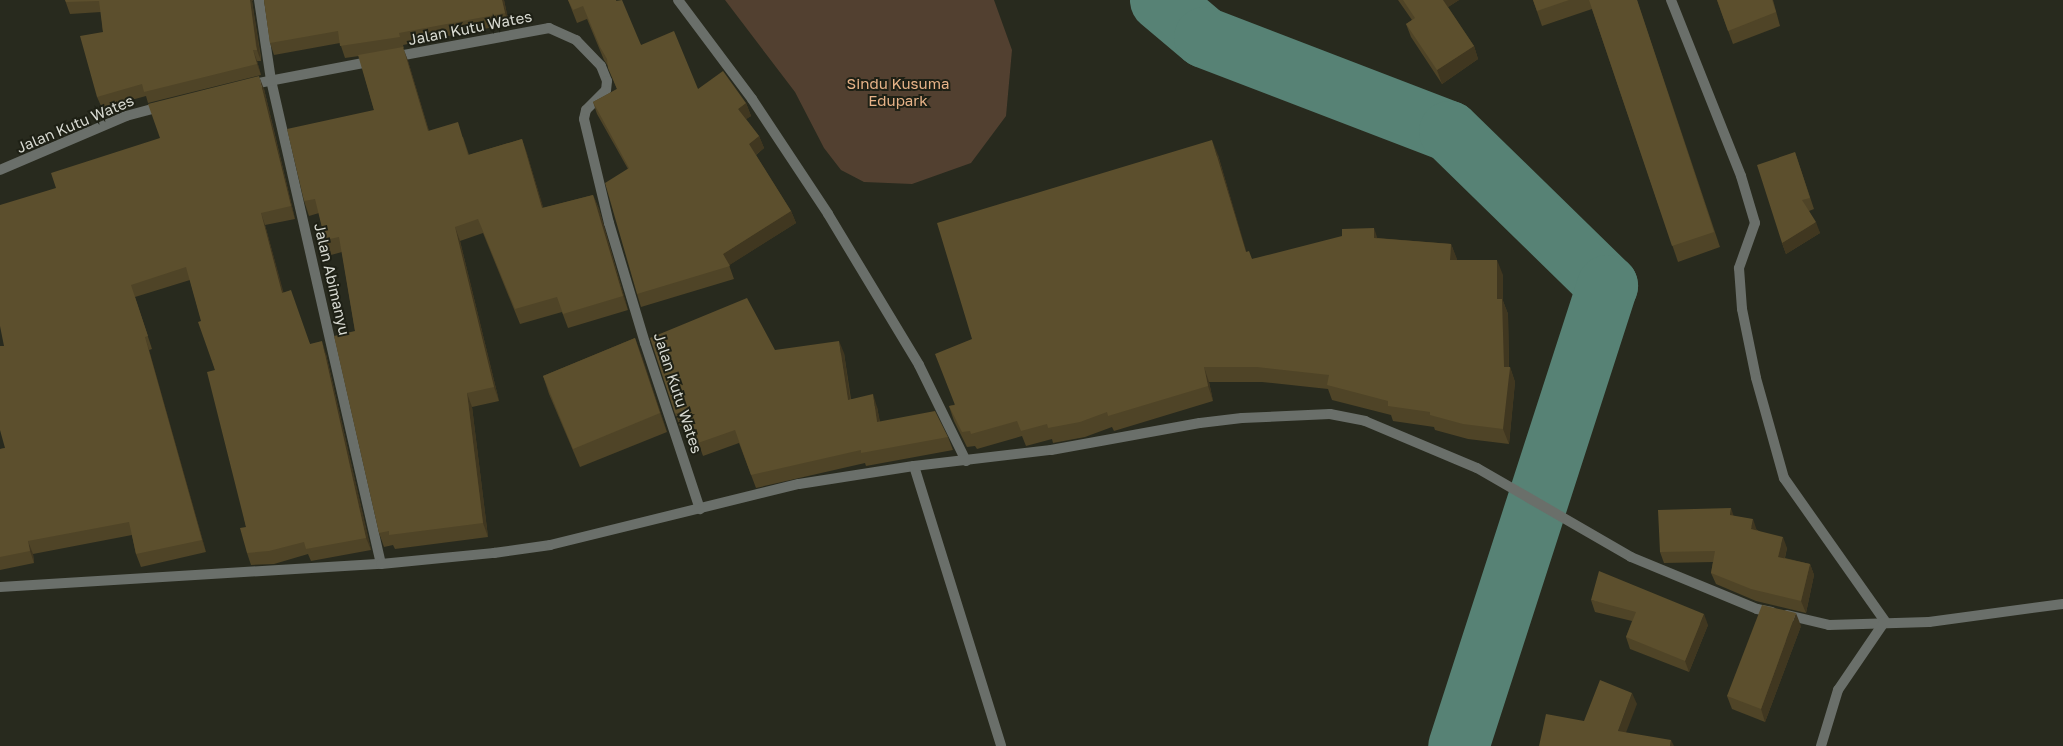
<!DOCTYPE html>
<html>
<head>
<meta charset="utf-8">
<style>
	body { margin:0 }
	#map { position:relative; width:2063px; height:746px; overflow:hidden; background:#282a1e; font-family:"Golos Text",sans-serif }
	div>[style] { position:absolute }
	.green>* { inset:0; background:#524030 }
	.river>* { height:61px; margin:-30.5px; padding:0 30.5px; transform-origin:30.5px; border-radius:30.5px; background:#578275 }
	.minor>* { height:10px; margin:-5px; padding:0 5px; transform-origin:5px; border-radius:5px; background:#6a6f6a }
	.wall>* { inset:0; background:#4f4427 }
	.shaded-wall>* { inset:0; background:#403720 }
	.building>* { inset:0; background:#5c4f2d }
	span { translate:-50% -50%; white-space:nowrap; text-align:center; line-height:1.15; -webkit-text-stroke:4px #1e2015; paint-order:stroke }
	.street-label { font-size:15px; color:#d8dad2 }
	.park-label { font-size:15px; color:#e7b388 }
</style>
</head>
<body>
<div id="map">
	<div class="green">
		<i style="clip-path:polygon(725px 0,994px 0,1012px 50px,1006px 116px,971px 163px,912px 184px,864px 182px,841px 170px,824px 148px,795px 92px)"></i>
	</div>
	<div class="river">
		<i style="left:1160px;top:0;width:57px;rotate:40.1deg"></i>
		<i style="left:1204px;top:37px;width:262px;rotate:21deg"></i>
		<i style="left:1449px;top:131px;width:221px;rotate:44.3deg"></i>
		<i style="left:1607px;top:285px;width:484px;rotate:107.9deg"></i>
	</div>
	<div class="minor">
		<i style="left:259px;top:0;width:81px;rotate:81.5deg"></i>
		<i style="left:271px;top:80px;width:496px;rotate:77.2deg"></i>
		<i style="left:678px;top:0;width:124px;rotate:53.2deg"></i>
		<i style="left:752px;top:99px;width:138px;rotate:56.5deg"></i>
		<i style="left:828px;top:214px;width:176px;rotate:58.9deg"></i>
		<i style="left:919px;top:365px;width:107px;rotate:63.9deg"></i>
		<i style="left:1671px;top:0;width:189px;rotate:68.3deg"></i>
		<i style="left:1741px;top:176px;width:49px;rotate:73.4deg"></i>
		<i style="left:1755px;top:223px;width:48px;rotate:109.6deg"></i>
		<i style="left:1739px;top:268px;width:41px;rotate:85.8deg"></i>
		<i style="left:1742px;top:309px;width:70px;rotate:78.5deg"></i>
		<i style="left:1756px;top:378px;width:104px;rotate:74.4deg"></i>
		<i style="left:1784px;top:478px;width:175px;rotate:54.8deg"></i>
		<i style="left:393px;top:57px;width:159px;rotate:-10.5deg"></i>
		<i style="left:549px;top:28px;width:30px;rotate:24deg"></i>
		<i style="left:576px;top:40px;width:36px;rotate:46deg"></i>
		<i style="left:601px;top:66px;width:16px;rotate:68deg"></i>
		<i style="left:607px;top:81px;width:9px;rotate:96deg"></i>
		<i style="left:606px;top:90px;width:28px;rotate:135deg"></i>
		<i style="left:586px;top:110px;width:9px;rotate:103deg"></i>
		<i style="left:584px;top:119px;width:107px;rotate:76.5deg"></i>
		<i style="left:609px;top:223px;width:125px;rotate:73.3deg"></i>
		<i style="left:645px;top:343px;width:175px;rotate:71.7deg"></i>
		<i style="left:248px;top:85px;width:128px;rotate:-10.8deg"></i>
		<i style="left:0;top:170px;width:137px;rotate:-23.2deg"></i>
		<i style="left:126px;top:116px;width:39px;rotate:-15deg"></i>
		<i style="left:914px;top:466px;width:293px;rotate:72.7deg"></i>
		<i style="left:0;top:587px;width:382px;rotate:-3.5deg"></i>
		<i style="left:381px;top:564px;width:114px;rotate:-5.6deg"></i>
		<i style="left:494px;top:553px;width:57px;rotate:-8.1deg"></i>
		<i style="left:550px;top:545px;width:256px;rotate:-13.8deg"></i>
		<i style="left:799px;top:484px;width:116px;rotate:-8.9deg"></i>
		<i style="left:914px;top:466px;width:138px;rotate:-6.7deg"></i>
		<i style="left:1051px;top:450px;width:151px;rotate:-10.3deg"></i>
		<i style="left:1200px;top:423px;width:42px;rotate:-6.8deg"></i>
		<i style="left:1242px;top:418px;width:88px;rotate:-2.6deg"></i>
		<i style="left:1330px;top:414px;width:36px;rotate:11deg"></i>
		<i style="left:1365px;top:421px;width:121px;rotate:22.8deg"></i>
		<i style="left:1477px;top:468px;width:178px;rotate:30deg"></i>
		<i style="left:1631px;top:557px;width:136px;rotate:22.4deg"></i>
		<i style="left:1757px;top:609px;width:15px;rotate:11deg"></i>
		<i style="left:1787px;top:615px;width:43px;rotate:13.4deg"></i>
		<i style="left:1829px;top:625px;width:100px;rotate:-1.7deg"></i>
		<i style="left:1929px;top:622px;width:135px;rotate:-7.7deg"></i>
		<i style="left:1821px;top:746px;width:59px;rotate:-73.1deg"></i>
		<i style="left:1838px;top:690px;width:83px;rotate:-55.7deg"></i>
	</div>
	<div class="wall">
		<i style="clip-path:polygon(65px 0,253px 0,252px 1px,261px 57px,261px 61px,257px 61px,261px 75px,148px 103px,146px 96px,102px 108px,97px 97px,103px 32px,101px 12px,70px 14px)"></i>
		<i style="clip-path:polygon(264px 0,504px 0,509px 24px,403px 45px,404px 48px,403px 48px,408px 61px,429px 131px,463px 137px,469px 155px,522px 139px,527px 154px,543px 208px,593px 195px,599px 209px,628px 310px,568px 328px,562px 312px,520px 324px,483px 233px,460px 241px,499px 401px,472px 407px,488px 537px,395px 549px,393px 545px,384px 547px,379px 533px,355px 331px,342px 252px,331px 255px,325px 240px,319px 213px,309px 216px,304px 201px,374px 110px,359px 56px,345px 58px,340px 43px,274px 55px,270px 43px)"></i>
		<i style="clip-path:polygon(568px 0,616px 0,641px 45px,698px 89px,746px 103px,751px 116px,746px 119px,759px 136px,764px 148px,756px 155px,791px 211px,796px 223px,729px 265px,734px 279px,641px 307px,637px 294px,628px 169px,597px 114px,593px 102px,617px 89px,608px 66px,604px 60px,587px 19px,577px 23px)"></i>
		<i style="clip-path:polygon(1398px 0,1459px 0,1448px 7px,1474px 46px,1478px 59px,1442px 84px,1411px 37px,1406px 24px,1412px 20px)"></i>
		<i style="clip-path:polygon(1533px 0,1637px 0,1720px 247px,1678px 262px,1592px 9px,1542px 26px)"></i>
		<i style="clip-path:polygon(1717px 0,1773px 0,1780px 26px,1733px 44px)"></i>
		<i style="clip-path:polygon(264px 89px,295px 219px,265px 225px,283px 292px,310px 344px,326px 354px,371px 550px,311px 561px,308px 554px,274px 564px,251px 565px,247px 553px,246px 527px,215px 370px,190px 280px,135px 297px,152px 349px,149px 350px,206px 552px,141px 567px,136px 554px,132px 535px,33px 554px,34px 563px,0 570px,0 449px,5px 448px,4px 346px,56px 188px)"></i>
		<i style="clip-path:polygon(1795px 152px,1814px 209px,1809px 211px,1820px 233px,1786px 254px,1782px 243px)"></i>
		<i style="clip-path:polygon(1218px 155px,1246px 252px,1252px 259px,1377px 238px,1451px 244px,1457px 260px,1503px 275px,1503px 301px,1508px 314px,1509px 367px,1510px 367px,1515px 382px,1509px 444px,1468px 439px,1435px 430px,1434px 427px,1393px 421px,1391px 415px,1332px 400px,1328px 389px,1262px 382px,1209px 382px,1213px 401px,1114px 431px,1112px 427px,1085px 437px,1053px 443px,1052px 439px,1026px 446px,1022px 436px,977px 449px,975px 446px,967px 447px,954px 421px,949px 406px,954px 405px)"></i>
		<i style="clip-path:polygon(635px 338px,667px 432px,580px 467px,549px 394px,543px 376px)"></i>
		<i style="clip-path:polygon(775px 350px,844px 353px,851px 399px,877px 407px,880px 422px,948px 437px,953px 450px,866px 466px,865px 463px,756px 488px,739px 443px,703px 456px,691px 422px,680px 426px,675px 414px)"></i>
		<i style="clip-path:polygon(1734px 516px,1787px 548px,1785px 558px,1810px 564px,1814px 575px,1806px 613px,1756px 601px,1716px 584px,1711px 573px,1713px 562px,1664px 563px,1660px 552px)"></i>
		<i style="clip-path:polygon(1591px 600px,1708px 625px,1689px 672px,1630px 649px,1626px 637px,1632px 621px,1595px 612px)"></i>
		<i style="clip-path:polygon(1801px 626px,1765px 722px,1732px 709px,1727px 696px)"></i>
	</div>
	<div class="shaded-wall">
		<i style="clip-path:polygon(250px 0,253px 0,252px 1px,261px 61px,257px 50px)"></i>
		<i style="clip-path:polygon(502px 0,504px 0,509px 24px,505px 13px)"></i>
		<i style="clip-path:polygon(1442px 0,1459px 0,1445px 9px)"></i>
		<i style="clip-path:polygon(1474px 46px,1478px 59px,1442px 84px,1437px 70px)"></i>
		<i style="clip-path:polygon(403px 47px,408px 61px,433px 146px,428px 131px)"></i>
		<i style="clip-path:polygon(253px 50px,257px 61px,261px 75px,257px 64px)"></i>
		<i style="clip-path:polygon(259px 76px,264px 89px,295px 219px,291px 206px)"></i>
		<i style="clip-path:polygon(746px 103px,751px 116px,743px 121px,738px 109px)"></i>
		<i style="clip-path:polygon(759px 136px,764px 148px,754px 156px,749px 144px)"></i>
		<i style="clip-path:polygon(522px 139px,527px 154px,548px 223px,542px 208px)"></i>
		<i style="clip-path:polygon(1212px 140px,1218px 155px,1251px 267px,1246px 252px)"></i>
		<i style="clip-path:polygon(593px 195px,599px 209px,628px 310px,623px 296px)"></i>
		<i style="clip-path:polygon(791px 211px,796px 223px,728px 266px,723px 254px)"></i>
		<i style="clip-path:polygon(261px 213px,265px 225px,287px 305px,282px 293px)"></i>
		<i style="clip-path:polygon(1816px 222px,1820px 233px,1786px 254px,1782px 243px)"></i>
		<i style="clip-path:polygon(455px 227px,460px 241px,499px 401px,494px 387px)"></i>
		<i style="clip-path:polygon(1374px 228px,1379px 243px,1374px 238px)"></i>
		<i style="clip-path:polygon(1451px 244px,1457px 259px,1456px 275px,1450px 260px)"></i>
		<i style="clip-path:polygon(1497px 260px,1503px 275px,1503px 301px,1508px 314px,1509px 376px,1510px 367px,1515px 382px,1509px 444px,1503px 429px,1504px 367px,1497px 299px)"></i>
		<i style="clip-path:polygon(145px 337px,149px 350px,206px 552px,202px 540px)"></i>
		<i style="clip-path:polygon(635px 338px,642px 356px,667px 432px,660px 413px)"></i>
		<i style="clip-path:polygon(322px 341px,326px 354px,371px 550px,366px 538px)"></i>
		<i style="clip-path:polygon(839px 341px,844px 353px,852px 412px,848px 400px)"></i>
		<i style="clip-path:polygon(1204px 367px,1209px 382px,1213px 401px,1208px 386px)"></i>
		<i style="clip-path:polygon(467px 393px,472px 407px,488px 537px,483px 523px)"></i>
		<i style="clip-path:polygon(873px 394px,877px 407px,882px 435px,877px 422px)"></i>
		<i style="clip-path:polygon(1731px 508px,1735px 520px,1730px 515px)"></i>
		<i style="clip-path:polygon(1753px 519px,1757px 531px,1751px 529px)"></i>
		<i style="clip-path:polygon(1783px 537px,1787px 548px,1782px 568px,1778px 557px)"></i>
		<i style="clip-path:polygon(28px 541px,33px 554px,34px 563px,30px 551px)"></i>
		<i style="clip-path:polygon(1810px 564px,1814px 575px,1806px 613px,1801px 601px)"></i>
		<i style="clip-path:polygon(1796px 613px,1801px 626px,1765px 722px,1761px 709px)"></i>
		<i style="clip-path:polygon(1704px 614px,1708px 625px,1689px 672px,1685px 661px)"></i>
		<i style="clip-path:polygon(1632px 693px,1637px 704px,1622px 743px,1618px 731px)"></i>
		<i style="clip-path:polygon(1671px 740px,1674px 746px,1670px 746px)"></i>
	</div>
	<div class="building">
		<i style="clip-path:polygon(65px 0,250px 0,256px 46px,257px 50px,253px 50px,257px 64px,144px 92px,142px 84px,97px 97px,80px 36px,103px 32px,99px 1px,66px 2px)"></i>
		<i style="clip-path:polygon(264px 0,502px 0,505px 13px,399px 33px,400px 37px,340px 46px,338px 31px,270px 43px)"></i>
		<i style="clip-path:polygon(568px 0,616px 0,616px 1px,622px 0,641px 45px,674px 31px,698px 89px,723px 71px,746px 103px,738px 109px,759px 136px,749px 144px,791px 211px,723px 254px,730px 266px,637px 294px,605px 183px,629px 168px,593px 102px,617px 89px,608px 68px,607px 59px,600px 47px,583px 6px,573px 10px)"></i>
		<i style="clip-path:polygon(1403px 0,1443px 0,1474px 46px,1437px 70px,1406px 24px,1415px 18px)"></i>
		<i style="clip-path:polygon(1533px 0,1569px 0,1537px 11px)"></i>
		<i style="clip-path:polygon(1589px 0,1637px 0,1714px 232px,1672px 246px)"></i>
		<i style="clip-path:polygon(1717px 0,1772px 0,1776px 12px,1728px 31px)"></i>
		<i style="clip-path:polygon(403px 47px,428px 131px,458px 122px,468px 155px,522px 139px,542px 208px,593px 195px,623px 296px,563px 314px,557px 297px,515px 309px,478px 219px,455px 227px,494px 387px,467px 393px,483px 523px,389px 535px,389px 531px,379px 533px,334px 336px,355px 331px,339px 237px,325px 240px,315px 199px,304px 201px,287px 129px,374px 110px,358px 55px)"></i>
		<i style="clip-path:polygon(259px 76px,291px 206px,261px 213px,282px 293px,291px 290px,310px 344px,322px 341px,366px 538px,306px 549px,304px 542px,269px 551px,247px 553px,240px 528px,246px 527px,207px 372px,215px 370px,198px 322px,201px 321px,186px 267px,131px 285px,148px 336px,145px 337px,202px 540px,136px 554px,129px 522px,28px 541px,30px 551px,0 557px,0 449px,5px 448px,0 430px,0 346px,4px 346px,0 326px,0 205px,56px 188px,51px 173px,160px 138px,148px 104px)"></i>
		<i style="clip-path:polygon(1212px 140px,1246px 252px,1249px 251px,1252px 259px,1342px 236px,1342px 229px,1374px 228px,1374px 238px,1451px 244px,1450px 260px,1497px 260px,1497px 299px,1502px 299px,1504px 367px,1510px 367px,1503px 429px,1463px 424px,1430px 415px,1430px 412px,1388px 406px,1388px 401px,1327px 385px,1329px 375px,1257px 367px,1204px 367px,1208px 386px,1108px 416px,1107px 412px,1080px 422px,1048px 428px,1047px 424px,1021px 431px,1017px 421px,971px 434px,970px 431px,962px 432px,949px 406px,955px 405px,935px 354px,972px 339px,937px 223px)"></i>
		<i style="clip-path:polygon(1795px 152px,1810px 198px,1802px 200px,1816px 222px,1782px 243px,1757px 165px)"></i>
		<i style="clip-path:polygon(747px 298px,775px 350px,839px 341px,848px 400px,873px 394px,877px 422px,935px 411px,948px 437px,861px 453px,861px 450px,751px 475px,735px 430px,698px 443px,687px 409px,675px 414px,650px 338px)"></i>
		<i style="clip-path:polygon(635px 338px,660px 413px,573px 449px,543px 376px)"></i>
		<i style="clip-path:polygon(1731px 508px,1730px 515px,1753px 519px,1751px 529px,1783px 537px,1778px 557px,1810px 564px,1801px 601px,1751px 589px,1711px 573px,1715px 551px,1660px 552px,1658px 510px)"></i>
		<i style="clip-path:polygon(1599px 571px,1704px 614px,1685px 661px,1626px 637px,1636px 612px,1591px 600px)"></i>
		<i style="clip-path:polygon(1762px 605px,1796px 613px,1761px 709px,1727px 696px)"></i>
		<i style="clip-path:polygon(1600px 680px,1632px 693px,1618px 731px,1671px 740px,1670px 746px,1539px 746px,1546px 714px,1584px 721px)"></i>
	</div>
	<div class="street-label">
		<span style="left:470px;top:28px;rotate:-11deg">Jalan Kutu Wates</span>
		<span style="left:75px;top:124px;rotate:-23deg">Jalan Kutu Wates</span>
		<span style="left:332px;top:279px;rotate:77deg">Jalan Abimanyu</span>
		<span style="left:678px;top:393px;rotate:72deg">Jalan Kutu Wates</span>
	</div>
	<div class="park-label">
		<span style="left:898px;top:92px">Sindu Kusuma<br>Edupark</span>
	</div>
</div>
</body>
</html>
